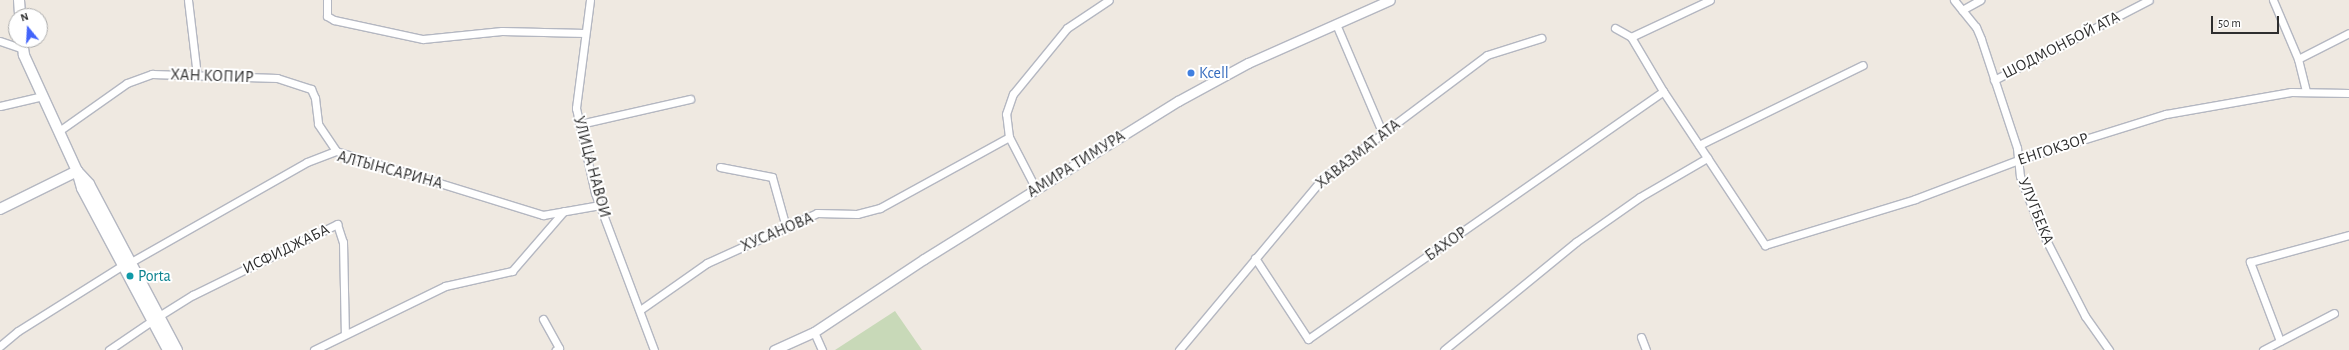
<!DOCTYPE html>
<html>
<head>
<meta charset="utf-8">
<style>
	body { margin:0 }
	#map { position:relative; width:2349px; height:350px; overflow:hidden; background:#efe9e1; font-family:"Alegreya Sans",sans-serif }
	div>[style] { position:absolute }
	.cemetery>* { inset:0; background:#c8d9b8 }
	.roads { filter:drop-shadow(1px 0 #b4b7c1) drop-shadow(-1px 0 #b4b7c1) drop-shadow(0 1px #b4b7c1) drop-shadow(0 -1px #b4b7c1) }
	.minor>* { height:7px; margin:-3.5px; padding:0 3.5px; transform-origin:3.5px; border-radius:3.5px; background:#fff }
	.tertiary>* { height:9px; margin:-4.5px; padding:0 4.5px; transform-origin:4.5px; border-radius:4.5px; background:#fff }
	.secondary>* { height:10px; margin:-5px; padding:0 5px; transform-origin:5px; border-radius:5px; background:#fff }
	.dots>* { width:11px; height:11px; translate:-50% -50%; box-sizing:border-box; border:2px solid #fff; border-radius:50% }
	span { translate:-50% -50%; white-space:nowrap; text-align:center; line-height:1.15; -webkit-text-stroke:4px #fff; paint-order:stroke }
	.street-label { font-size:16px; color:#2e2e2e }
	.shop-label { font-size:16px; color:#366cbe }
	.left { translate:0 -50%; text-align:left }
	.culture-label { font-size:16px; color:#0d838f }
	.north { position:absolute; left:8px; top:8px; width:40px; height:40px; box-sizing:border-box; background:#fff; border:1px solid #ababab; border-radius:50%; rotate:342deg; font-size:11px; font-weight:700; line-height:16px; text-align:center; color:#2e2e2e }
	.north::after { content:''; display:block; margin:auto; width:14px; height:18px; background:#4264fb; clip-path:polygon(50% 0,100% 100%,50% 72%,0 100%) }
	.scale { position:absolute; left:2211px; top:16px; width:68px; height:18px; box-sizing:border-box; border:2px solid #2e2e2e; border-top:0; padding-left:5px; font-size:12px; line-height:14px; white-space:nowrap; color:#2e2e2e; -webkit-text-stroke:3px #fff; paint-order:stroke }
</style>
</head>
<body>
<div id="map">
	<div class="cemetery">
		<i style="clip-path:polygon(895px 311px,922px 350px,835px 350px)"></i>
	</div>
	<div class="roads">
		<div class="minor">
			<i style="left:188px;top:0;width:76px;rotate:83.2deg"></i>
			<i style="left:327px;top:0;width:16px;rotate:90deg"></i>
			<i style="left:327px;top:16px;width:8px;rotate:30deg"></i>
			<i style="left:334px;top:20px;width:91px;rotate:12.1deg"></i>
			<i style="left:423px;top:39px;width:79px;rotate:-5.8deg"></i>
			<i style="left:502px;top:31px;width:83px;rotate:1.4deg"></i>
			<i style="left:590px;top:0;width:109px;rotate:97.4deg"></i>
			<i style="left:576px;top:108px;width:87px;rotate:77.4deg"></i>
			<i style="left:595px;top:193px;width:168px;rotate:69.4deg"></i>
			<i style="left:1954px;top:0;width:35px;rotate:51deg"></i>
			<i style="left:1976px;top:27px;width:13px;rotate:67deg"></i>
			<i style="left:1981px;top:39px;width:115px;rotate:71.7deg"></i>
			<i style="left:2017px;top:148px;width:28px;rotate:84deg"></i>
			<i style="left:2020px;top:176px;width:56px;rotate:69deg"></i>
			<i style="left:2040px;top:228px;width:99px;rotate:62.9deg"></i>
			<i style="left:2085px;top:316px;width:42px;rotate:54.8deg"></i>
			<i style="left:2273px;top:0;width:64px;rotate:67deg"></i>
			<i style="left:2298px;top:59px;width:34px;rotate:76deg"></i>
			<i style="left:1962px;top:10px;width:21px;rotate:-29deg"></i>
			<i style="left:1336px;top:24px;width:120px;rotate:66.9deg"></i>
			<i style="left:1615px;top:28px;width:18px;rotate:29deg"></i>
			<i style="left:1631px;top:37px;width:63px;rotate:59.3deg"></i>
			<i style="left:1663px;top:91px;width:185px;rotate:56.5deg"></i>
			<i style="left:1765px;top:245px;width:157px;rotate:-17deg"></i>
			<i style="left:1915px;top:199px;width:110px;rotate:-20.7deg"></i>
			<i style="left:2018px;top:160px;width:155px;rotate:-17.3deg"></i>
			<i style="left:2166px;top:114px;width:127px;rotate:-10deg"></i>
			<i style="left:2291px;top:92px;width:58px;rotate:1deg"></i>
			<i style="left:1631px;top:37px;width:87px;rotate:-25.1deg"></i>
			<i style="left:0;top:41px;width:24px;rotate:19deg"></i>
			<i style="left:2298px;top:59px;width:57px;rotate:-27deg"></i>
			<i style="left:1994px;top:80px;width:174px;rotate:-27.3deg"></i>
			<i style="left:0;top:106px;width:44px;rotate:-13.1deg"></i>
			<i style="left:580px;top:124px;width:113px;rotate:-12.8deg"></i>
			<i style="left:59px;top:131px;width:83px;rotate:-35.2deg"></i>
			<i style="left:127px;top:83px;width:27px;rotate:-20deg"></i>
			<i style="left:152px;top:74px;width:125px;rotate:1.8deg"></i>
			<i style="left:277px;top:78px;width:36px;rotate:18deg"></i>
			<i style="left:311px;top:89px;width:10px;rotate:66deg"></i>
			<i style="left:315px;top:98px;width:26px;rotate:83deg"></i>
			<i style="left:318px;top:124px;width:32px;rotate:56deg"></i>
			<i style="left:1699px;top:145px;width:182px;rotate:-26deg"></i>
			<i style="left:720px;top:167px;width:53px;rotate:10.9deg"></i>
			<i style="left:772px;top:177px;width:52px;rotate:74.4deg"></i>
			<i style="left:1036px;top:189px;width:59px;rotate:-117.4deg"></i>
			<i style="left:1009px;top:137px;width:23px;rotate:-97deg"></i>
			<i style="left:1006px;top:114px;width:21px;rotate:-71deg"></i>
			<i style="left:1013px;top:94px;width:85px;rotate:-50.7deg"></i>
			<i style="left:1067px;top:28px;width:50px;rotate:-33.7deg"></i>
			<i style="left:1255px;top:258px;width:97px;rotate:56.8deg"></i>
			<i style="left:1308px;top:339px;width:433px;rotate:-34.9deg"></i>
			<i style="left:131px;top:262px;width:202px;rotate:-29.6deg"></i>
			<i style="left:307px;top:162px;width:31px;rotate:-21deg"></i>
			<i style="left:336px;top:151px;width:217px;rotate:17.2deg"></i>
			<i style="left:543px;top:215px;width:58px;rotate:-10deg"></i>
			<i style="left:640px;top:310px;width:82px;rotate:-35deg"></i>
			<i style="left:707px;top:263px;width:121px;rotate:-24.4deg"></i>
			<i style="left:817px;top:213px;width:40px;rotate:1.4deg"></i>
			<i style="left:857px;top:214px;width:24px;rotate:-15deg"></i>
			<i style="left:880px;top:208px;width:147px;rotate:-28.8deg"></i>
			<i style="left:159px;top:316px;width:40px;rotate:-32deg"></i>
			<i style="left:193px;top:295px;width:161px;rotate:-26.2deg"></i>
			<i style="left:337px;top:224px;width:19px;rotate:72deg"></i>
			<i style="left:343px;top:242px;width:92px;rotate:88.8deg"></i>
			<i style="left:543px;top:319px;width:33px;rotate:61deg"></i>
			<i style="left:559px;top:348px;width:4px;rotate:146deg"></i>
			<i style="left:814px;top:332px;width:20px;rotate:66deg"></i>
			<i style="left:1641px;top:337px;width:14px;rotate:69deg"></i>
			<i style="left:2280px;top:341px;width:85px;rotate:-110.8deg"></i>
			<i style="left:2250px;top:262px;width:103px;rotate:-15.3deg"></i>
			<i style="left:0;top:346px;width:23px;rotate:-40deg"></i>
			<i style="left:18px;top:331px;width:124px;rotate:-32.2deg"></i>
			<i style="left:109px;top:350px;width:53px;rotate:-34.3deg"></i>
			<i style="left:314px;top:350px;width:146px;rotate:-26deg"></i>
			<i style="left:445px;top:286px;width:69px;rotate:-12.6deg"></i>
			<i style="left:512px;top:271px;width:79px;rotate:-49.1deg"></i>
			<i style="left:1179px;top:350px;width:223px;rotate:-50.1deg"></i>
			<i style="left:1322px;top:179px;width:206px;rotate:-36.9deg"></i>
			<i style="left:1487px;top:55px;width:57px;rotate:-17.5deg"></i>
			<i style="left:1444px;top:350px;width:171px;rotate:-39.3deg"></i>
			<i style="left:1576px;top:242px;width:78px;rotate:-35.1deg"></i>
			<i style="left:1640px;top:197px;width:78px;rotate:-30.2deg"></i>
			<i style="left:2263px;top:350px;width:80px;rotate:-27.5deg"></i>
		</div>
		<div class="tertiary">
			<i style="left:774px;top:350px;width:44px;rotate:-24.2deg"></i>
			<i style="left:814px;top:332px;width:132px;rotate:-33.6deg"></i>
			<i style="left:924px;top:259px;width:299px;rotate:-31.9deg"></i>
			<i style="left:1178px;top:101px;width:80px;rotate:-28.5deg"></i>
			<i style="left:1248px;top:63px;width:155px;rotate:-23.9deg"></i>
		</div>
		<div class="secondary">
			<i style="left:19px;top:0;width:16px;rotate:86deg"></i>
			<i style="left:0;top:209px;width:86px;rotate:-26.3deg"></i>
			<i style="left:77px;top:171px;width:128px;rotate:-114.6deg"></i>
			<i style="left:24px;top:55px;width:15px;rotate:-98deg"></i>
			<i style="left:168px;top:350px;width:183px;rotate:-118deg"></i>
			<i style="left:82px;top:188px;width:18px;rotate:-106deg"></i>
			<i style="left:77px;top:171px;width:18px;rotate:47deg"></i>
			<i style="left:89px;top:184px;width:188px;rotate:62.1deg"></i>
		</div>
	</div>
	<div class="dots">
		<i style="left:1191px;top:73px;background:#3f7fe0"></i>
		<i style="left:130px;top:276px;background:#0f9aa8"></i>
	</div>
	<div class="street-label">
		<span style="left:2061px;top:45px;rotate:-27deg">ШОДМОНБОЙ АТА</span>
		<span style="left:212px;top:76px;rotate:2deg">ХАН КОПИР</span>
		<span style="left:2053px;top:149px;rotate:-18deg">ЕНГОКЗОР</span>
		<span style="left:1358px;top:154px;rotate:-38deg">ХАВАЗМАТ АТА</span>
		<span style="left:1076px;top:164px;rotate:-32deg">АМИРА ТИМУРА</span>
		<span style="left:592px;top:167px;rotate:75deg">УЛИЦА НАВОИ</span>
		<span style="left:390px;top:170px;rotate:15deg">АЛТЫНСАРИНА</span>
		<span style="left:2036px;top:211px;rotate:68deg">УЛУГБЕКА</span>
		<span style="left:777px;top:232px;rotate:-23deg">ХУСАНОВА</span>
		<span style="left:1446px;top:244px;rotate:-35deg">БАХОР</span>
		<span style="left:286px;top:249px;rotate:-26deg">ИСФИДЖАБА</span>
	</div>
	<div class="shop-label">
		<span class="left" style="left:1199px;top:73px">Kcell</span>
	</div>
	<div class="culture-label">
		<span class="left" style="left:138px;top:276px">Porta</span>
	</div>
	<div class="north">N</div>
	<div class="scale">50 m</div>
</div>
</body>
</html>
